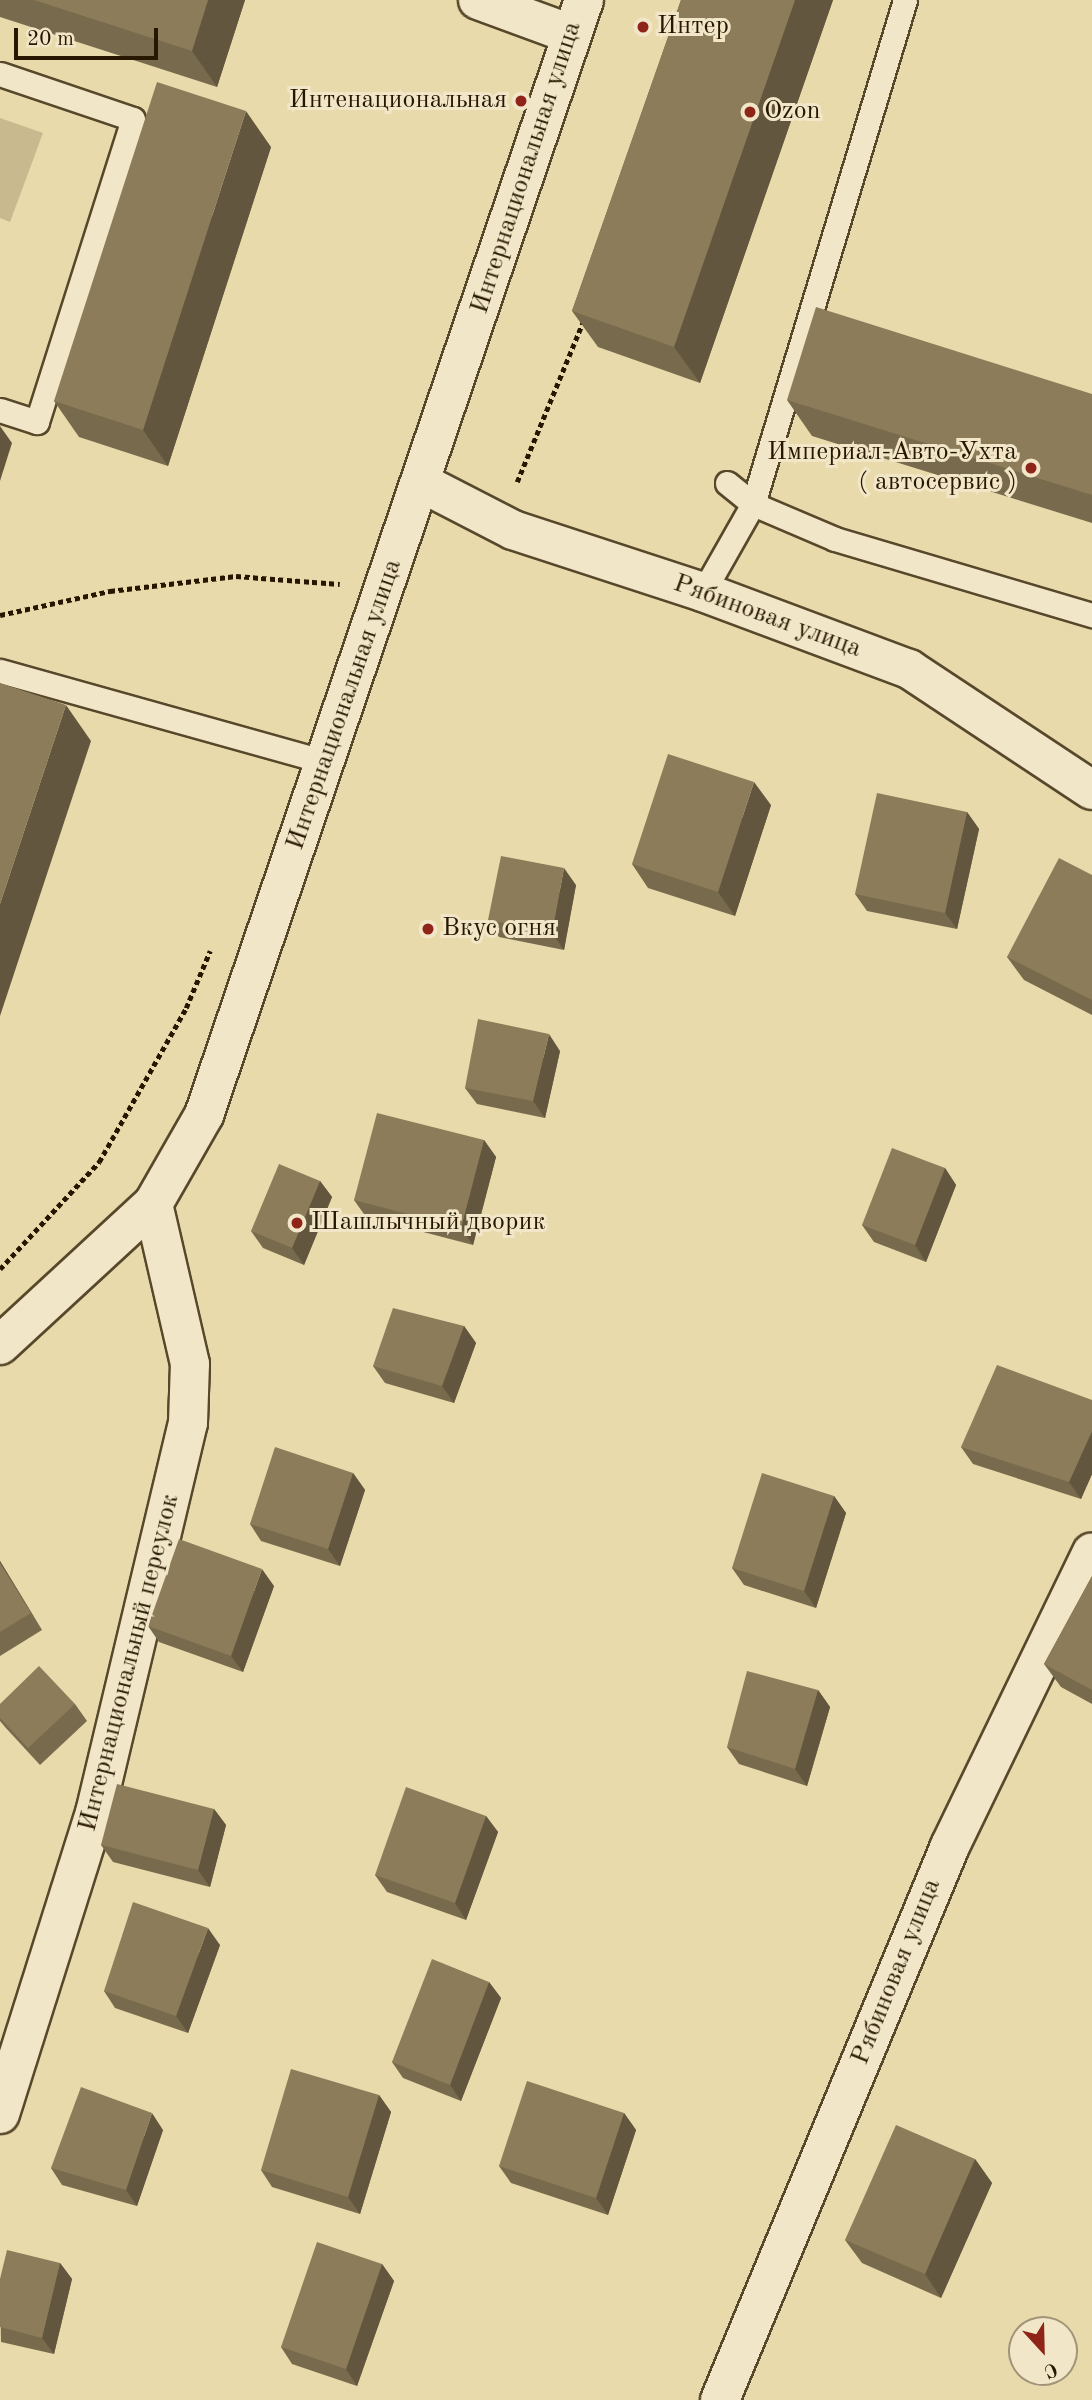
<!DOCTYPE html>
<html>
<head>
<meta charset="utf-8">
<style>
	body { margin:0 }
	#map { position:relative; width:1092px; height:2400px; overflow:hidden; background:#e9daab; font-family:"Old Standard TT",serif }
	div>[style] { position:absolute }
	.green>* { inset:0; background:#c8b98e }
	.path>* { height:4.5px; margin-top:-2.25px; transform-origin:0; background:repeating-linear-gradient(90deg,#281700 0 5px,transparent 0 8.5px) }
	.roads { filter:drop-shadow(2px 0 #58482b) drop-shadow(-2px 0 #58482b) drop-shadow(0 2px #58482b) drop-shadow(0 -2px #58482b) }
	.service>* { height:23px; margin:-11.5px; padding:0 11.5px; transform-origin:11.5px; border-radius:11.5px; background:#f1e7c8 }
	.minor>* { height:38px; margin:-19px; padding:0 19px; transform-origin:19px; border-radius:19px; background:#f1e7c8 }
	.secondary>* { height:38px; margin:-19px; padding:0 19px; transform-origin:19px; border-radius:19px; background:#f1e7c8 }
	.wall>* { inset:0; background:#786b4d }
	.shaded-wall>* { inset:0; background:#62573e }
	.building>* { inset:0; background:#8c7c59 }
	.dots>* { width:19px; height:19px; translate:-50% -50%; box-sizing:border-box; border:4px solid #f1e7c8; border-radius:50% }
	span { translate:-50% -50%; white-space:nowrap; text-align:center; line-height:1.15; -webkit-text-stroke:6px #f1e7c8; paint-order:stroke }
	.poi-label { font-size:26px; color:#281700 }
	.left { translate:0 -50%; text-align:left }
	.right { translate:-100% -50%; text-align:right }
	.street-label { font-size:26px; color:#281700 }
	.north { position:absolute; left:1008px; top:2316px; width:70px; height:70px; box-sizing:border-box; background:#f1e7c8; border:2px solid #a19478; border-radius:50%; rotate:158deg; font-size:19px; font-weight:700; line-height:28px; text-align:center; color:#281700 }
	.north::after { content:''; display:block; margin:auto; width:24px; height:32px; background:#8f2418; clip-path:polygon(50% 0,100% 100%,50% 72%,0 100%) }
	.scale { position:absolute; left:14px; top:28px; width:144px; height:32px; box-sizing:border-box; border:4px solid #281700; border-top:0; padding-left:9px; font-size:21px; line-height:24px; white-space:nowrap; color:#281700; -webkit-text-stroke:5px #f1e7c8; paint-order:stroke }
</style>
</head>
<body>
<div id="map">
	<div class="green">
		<i style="clip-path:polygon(0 118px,43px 133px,10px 222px,0 218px)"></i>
	</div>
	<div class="path">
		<i style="left:517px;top:482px;width:173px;rotate:-67.6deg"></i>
		<i style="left:0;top:615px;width:113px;rotate:-12.3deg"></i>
		<i style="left:110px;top:591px;width:127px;rotate:-6.8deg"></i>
		<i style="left:236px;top:576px;width:104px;rotate:4.4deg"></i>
		<i style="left:0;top:1269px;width:146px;rotate:-47.2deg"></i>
		<i style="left:99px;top:1162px;width:177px;rotate:-60.5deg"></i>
		<i style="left:186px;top:1008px;width:62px;rotate:-67.2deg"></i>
	</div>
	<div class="roads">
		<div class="service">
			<i style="left:0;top:74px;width:140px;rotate:18.7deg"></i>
			<i style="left:133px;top:119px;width:318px;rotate:107.6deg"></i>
			<i style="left:37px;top:422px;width:39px;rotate:-162deg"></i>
			<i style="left:727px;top:483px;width:33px;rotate:39deg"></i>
			<i style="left:753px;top:504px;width:89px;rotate:23.1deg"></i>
			<i style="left:835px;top:539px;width:268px;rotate:16.5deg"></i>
			<i style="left:703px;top:592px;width:101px;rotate:-60.4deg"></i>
			<i style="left:753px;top:504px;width:526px;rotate:-73.22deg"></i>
			<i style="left:0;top:671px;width:337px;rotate:15.6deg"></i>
		</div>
		<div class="minor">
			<i style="left:478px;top:0;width:99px;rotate:20.1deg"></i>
			<i style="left:422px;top:483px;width:102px;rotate:27.3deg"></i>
			<i style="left:513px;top:530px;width:200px;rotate:18.1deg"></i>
			<i style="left:703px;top:592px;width:220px;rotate:20.5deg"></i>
			<i style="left:909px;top:669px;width:219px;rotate:33.5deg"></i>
			<i style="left:0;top:2114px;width:316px;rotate:-72.5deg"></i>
			<i style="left:95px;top:1813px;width:401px;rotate:-76.6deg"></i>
			<i style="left:188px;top:1423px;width:59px;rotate:-88.1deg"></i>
			<i style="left:190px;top:1364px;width:164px;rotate:-103deg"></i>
			<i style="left:720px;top:2400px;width:600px;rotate:-67.45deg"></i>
			<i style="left:950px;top:1846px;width:326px;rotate:-64.2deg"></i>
		</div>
		<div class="secondary">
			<i style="left:0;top:1345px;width:208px;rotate:-42.7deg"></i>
			<i style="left:153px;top:1204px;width:103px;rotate:-60.2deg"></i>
			<i style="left:204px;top:1115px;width:1178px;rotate:-71.18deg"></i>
		</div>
	</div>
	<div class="wall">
		<i style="clip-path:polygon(0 0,245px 0,217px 87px,0 17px)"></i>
		<i style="clip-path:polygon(681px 0,833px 0,700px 383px,598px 347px,572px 311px)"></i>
		<i style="clip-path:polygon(271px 147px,168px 466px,79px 437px,54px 401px)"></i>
		<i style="clip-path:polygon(1092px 394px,1092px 523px,812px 436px,787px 400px)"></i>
		<i style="clip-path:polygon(771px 805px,735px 916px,648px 888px,632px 864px)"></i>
		<i style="clip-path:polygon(967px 812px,979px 829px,957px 929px,867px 911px,855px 894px)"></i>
		<i style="clip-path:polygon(1092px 875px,1092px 1015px,1024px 980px,1007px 957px)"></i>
		<i style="clip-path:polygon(576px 885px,564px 950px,499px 937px,488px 920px)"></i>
		<i style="clip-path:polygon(560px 1051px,545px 1118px,477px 1104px,465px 1088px)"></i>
		<i style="clip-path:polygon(484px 1140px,496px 1157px,473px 1245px,366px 1217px,354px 1200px)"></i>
		<i style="clip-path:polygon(945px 1168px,956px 1185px,926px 1262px,874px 1242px,862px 1225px)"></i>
		<i style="clip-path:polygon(320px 1181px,332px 1197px,304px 1265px,263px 1248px,251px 1231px)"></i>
		<i style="clip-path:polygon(464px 1326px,476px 1343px,454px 1403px,385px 1383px,373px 1366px)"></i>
		<i style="clip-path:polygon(1092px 1400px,1092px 1474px,1081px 1499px,973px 1464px,961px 1447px)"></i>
		<i style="clip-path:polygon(353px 1473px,365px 1490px,340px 1566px,261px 1541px,250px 1524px)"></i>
		<i style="clip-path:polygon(834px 1496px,846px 1513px,816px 1608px,744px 1585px,732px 1568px)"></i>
		<i style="clip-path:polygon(0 1561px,42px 1630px,0 1656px)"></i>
		<i style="clip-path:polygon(1092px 1576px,1092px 1704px,1061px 1687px,1044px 1664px)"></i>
		<i style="clip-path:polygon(274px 1586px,243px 1672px,159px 1642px,148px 1626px)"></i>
		<i style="clip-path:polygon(818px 1690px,830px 1707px,807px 1786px,739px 1764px,727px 1747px)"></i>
		<i style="clip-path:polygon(0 1704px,75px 1704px,87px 1721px,40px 1765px,5px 1727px,0 1721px)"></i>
		<i style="clip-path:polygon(214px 1809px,226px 1825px,210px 1887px,113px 1862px,101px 1845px)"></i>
		<i style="clip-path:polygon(486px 1816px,498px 1832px,466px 1920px,387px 1892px,375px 1875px)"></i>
		<i style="clip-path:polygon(220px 1945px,188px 2033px,115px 2008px,104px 1991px)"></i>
		<i style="clip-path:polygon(489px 1982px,501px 1998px,461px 2101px,403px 2078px,392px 2062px)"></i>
		<i style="clip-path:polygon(379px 2095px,391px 2112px,360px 2214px,272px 2187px,261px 2170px)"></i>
		<i style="clip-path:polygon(624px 2113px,636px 2130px,608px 2215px,511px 2183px,499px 2166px)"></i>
		<i style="clip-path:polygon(163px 2130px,137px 2206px,62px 2185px,51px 2168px)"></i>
		<i style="clip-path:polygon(975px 2159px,992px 2183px,941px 2298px,862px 2263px,845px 2240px)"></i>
		<i style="clip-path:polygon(60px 2263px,72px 2279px,54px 2354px,1px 2342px,0 2279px)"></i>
		<i style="clip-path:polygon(382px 2264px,394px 2281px,357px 2386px,292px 2364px,281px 2347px)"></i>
	</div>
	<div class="shaded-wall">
		<i style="clip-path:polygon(208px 0,245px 0,217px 87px,192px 51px)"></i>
		<i style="clip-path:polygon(795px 0,833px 0,700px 383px,674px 347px)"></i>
		<i style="clip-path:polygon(246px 111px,271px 147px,168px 466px,143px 430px)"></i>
		<i style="clip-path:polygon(0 426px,12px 443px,0 481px)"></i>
		<i style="clip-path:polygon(66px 705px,91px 741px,0 1016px,0 904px)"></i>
		<i style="clip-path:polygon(754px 782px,771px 805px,735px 916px,718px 892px)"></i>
		<i style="clip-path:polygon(967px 812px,979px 829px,957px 929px,945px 913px)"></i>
		<i style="clip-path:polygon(564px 868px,576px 885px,564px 950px,552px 933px)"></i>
		<i style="clip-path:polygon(549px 1034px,560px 1051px,545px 1118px,533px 1101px)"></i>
		<i style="clip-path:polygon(484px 1140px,496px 1157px,473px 1245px,461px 1228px)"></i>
		<i style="clip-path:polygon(945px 1168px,956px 1185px,926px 1262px,915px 1245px)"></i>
		<i style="clip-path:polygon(320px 1181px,332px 1197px,304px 1265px,292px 1248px)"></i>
		<i style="clip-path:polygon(464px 1326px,476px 1343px,454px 1403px,442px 1386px)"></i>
		<i style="clip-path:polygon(1092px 1431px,1092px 1474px,1081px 1499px,1069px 1482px)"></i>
		<i style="clip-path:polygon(353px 1473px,365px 1490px,340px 1566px,328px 1549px)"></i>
		<i style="clip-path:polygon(834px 1496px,846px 1513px,816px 1608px,804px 1591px)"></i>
		<i style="clip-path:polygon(0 1561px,42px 1630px,0 1563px)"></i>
		<i style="clip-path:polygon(262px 1569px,274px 1586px,243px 1672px,231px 1656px)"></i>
		<i style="clip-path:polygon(818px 1690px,830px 1707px,807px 1786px,795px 1769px)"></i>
		<i style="clip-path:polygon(214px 1809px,226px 1825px,210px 1887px,198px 1870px)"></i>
		<i style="clip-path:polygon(486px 1816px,498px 1832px,466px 1920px,455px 1903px)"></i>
		<i style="clip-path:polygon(208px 1928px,220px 1945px,188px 2033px,176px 2016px)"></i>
		<i style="clip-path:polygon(489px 1982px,501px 1998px,461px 2101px,450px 2085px)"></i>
		<i style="clip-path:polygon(379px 2095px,391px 2112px,360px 2214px,348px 2197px)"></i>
		<i style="clip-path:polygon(152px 2113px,163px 2130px,137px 2206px,126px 2190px)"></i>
		<i style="clip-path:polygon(624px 2113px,636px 2130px,608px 2215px,596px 2198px)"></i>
		<i style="clip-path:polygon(975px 2159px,992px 2183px,941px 2298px,925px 2274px)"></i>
		<i style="clip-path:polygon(60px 2263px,72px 2279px,54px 2354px,42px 2338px)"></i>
		<i style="clip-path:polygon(382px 2264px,394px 2281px,357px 2386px,346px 2369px)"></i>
	</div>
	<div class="building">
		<i style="clip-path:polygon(34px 0,208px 0,192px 51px)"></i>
		<i style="clip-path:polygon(681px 0,795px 0,674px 347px,572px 311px)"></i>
		<i style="clip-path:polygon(157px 82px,246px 111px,143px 430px,54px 401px)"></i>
		<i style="clip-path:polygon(816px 307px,1092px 394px,1092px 495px,787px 400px)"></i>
		<i style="clip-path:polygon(0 683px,66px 705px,0 904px)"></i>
		<i style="clip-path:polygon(668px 754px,754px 782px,718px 892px,632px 864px)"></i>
		<i style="clip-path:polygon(877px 793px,967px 812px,945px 913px,855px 894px)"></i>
		<i style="clip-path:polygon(501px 856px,564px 868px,552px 933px,488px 920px)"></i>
		<i style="clip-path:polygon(1059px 858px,1092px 875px,1092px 1000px,1007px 957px)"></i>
		<i style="clip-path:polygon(478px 1019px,549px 1034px,533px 1101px,465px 1088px)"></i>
		<i style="clip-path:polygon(377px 1113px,484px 1140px,461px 1228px,354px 1200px)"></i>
		<i style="clip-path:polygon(892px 1148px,945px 1168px,915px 1245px,862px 1225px)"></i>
		<i style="clip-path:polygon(279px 1164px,320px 1181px,292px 1248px,251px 1231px)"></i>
		<i style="clip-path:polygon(393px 1308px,464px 1326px,442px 1386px,373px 1366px)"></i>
		<i style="clip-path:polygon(997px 1365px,1092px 1400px,1092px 1431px,1069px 1482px,961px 1447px)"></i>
		<i style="clip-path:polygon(275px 1447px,353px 1473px,328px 1549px,250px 1524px)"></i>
		<i style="clip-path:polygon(762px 1473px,834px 1496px,804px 1591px,732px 1568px)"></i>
		<i style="clip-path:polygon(179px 1539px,262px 1569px,231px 1656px,148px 1626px)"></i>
		<i style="clip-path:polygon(0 1563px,31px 1613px,0 1632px)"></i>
		<i style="clip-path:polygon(1092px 1576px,1092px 1690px,1044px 1664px)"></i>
		<i style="clip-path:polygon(39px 1666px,75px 1704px,28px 1748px,0 1718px,0 1704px)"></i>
		<i style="clip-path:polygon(747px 1671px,818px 1690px,795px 1769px,727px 1747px)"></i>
		<i style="clip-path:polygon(117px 1784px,214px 1809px,198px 1870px,101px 1845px)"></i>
		<i style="clip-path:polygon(406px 1787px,486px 1816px,455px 1903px,375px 1875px)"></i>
		<i style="clip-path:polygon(133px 1902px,208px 1928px,176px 2016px,104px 1991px)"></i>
		<i style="clip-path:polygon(432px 1959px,489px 1982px,450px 2085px,392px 2062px)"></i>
		<i style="clip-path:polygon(291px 2069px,379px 2095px,348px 2197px,261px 2170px)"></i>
		<i style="clip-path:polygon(527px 2081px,624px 2113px,596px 2198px,499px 2166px)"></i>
		<i style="clip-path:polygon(81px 2087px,152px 2113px,126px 2190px,51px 2168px)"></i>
		<i style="clip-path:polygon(896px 2125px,975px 2159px,925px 2274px,845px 2240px)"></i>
		<i style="clip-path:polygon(317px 2242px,382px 2264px,346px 2369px,281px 2347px)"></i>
		<i style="clip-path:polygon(7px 2250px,60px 2263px,42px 2338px,0 2327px,0 2279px)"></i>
	</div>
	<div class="dots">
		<i style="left:643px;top:27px;background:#8f2418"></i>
		<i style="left:521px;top:101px;background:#8f2418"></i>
		<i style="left:750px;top:112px;background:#8f2418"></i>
		<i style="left:1031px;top:468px;background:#8f2418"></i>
		<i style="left:428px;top:929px;background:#8f2418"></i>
		<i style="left:297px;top:1223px;background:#8f2418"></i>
	</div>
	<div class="poi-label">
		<span class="left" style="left:657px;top:27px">Интер</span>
		<span class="right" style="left:507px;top:101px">Интенациональная</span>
		<span class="left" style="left:764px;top:112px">Ozon</span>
		<span class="right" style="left:1017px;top:468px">Империал-Авто-Ухта<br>( автосервис )</span>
		<span class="left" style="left:442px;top:929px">Вкус огня</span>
		<span class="left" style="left:311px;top:1223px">Шашлычный дворик</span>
	</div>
	<div class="street-label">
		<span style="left:527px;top:168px;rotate:-72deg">Интернациональная улица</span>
		<span style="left:767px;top:617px;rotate:20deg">Рябиновая улица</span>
		<span style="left:345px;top:705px;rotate:-71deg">Интернациональная улица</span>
		<span style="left:130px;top:1663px;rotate:-76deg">Интернациональный переулок</span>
		<span style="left:897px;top:1972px;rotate:-68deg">Рябиновая улица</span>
	</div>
	<div class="north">С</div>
	<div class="scale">20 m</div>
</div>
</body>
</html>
